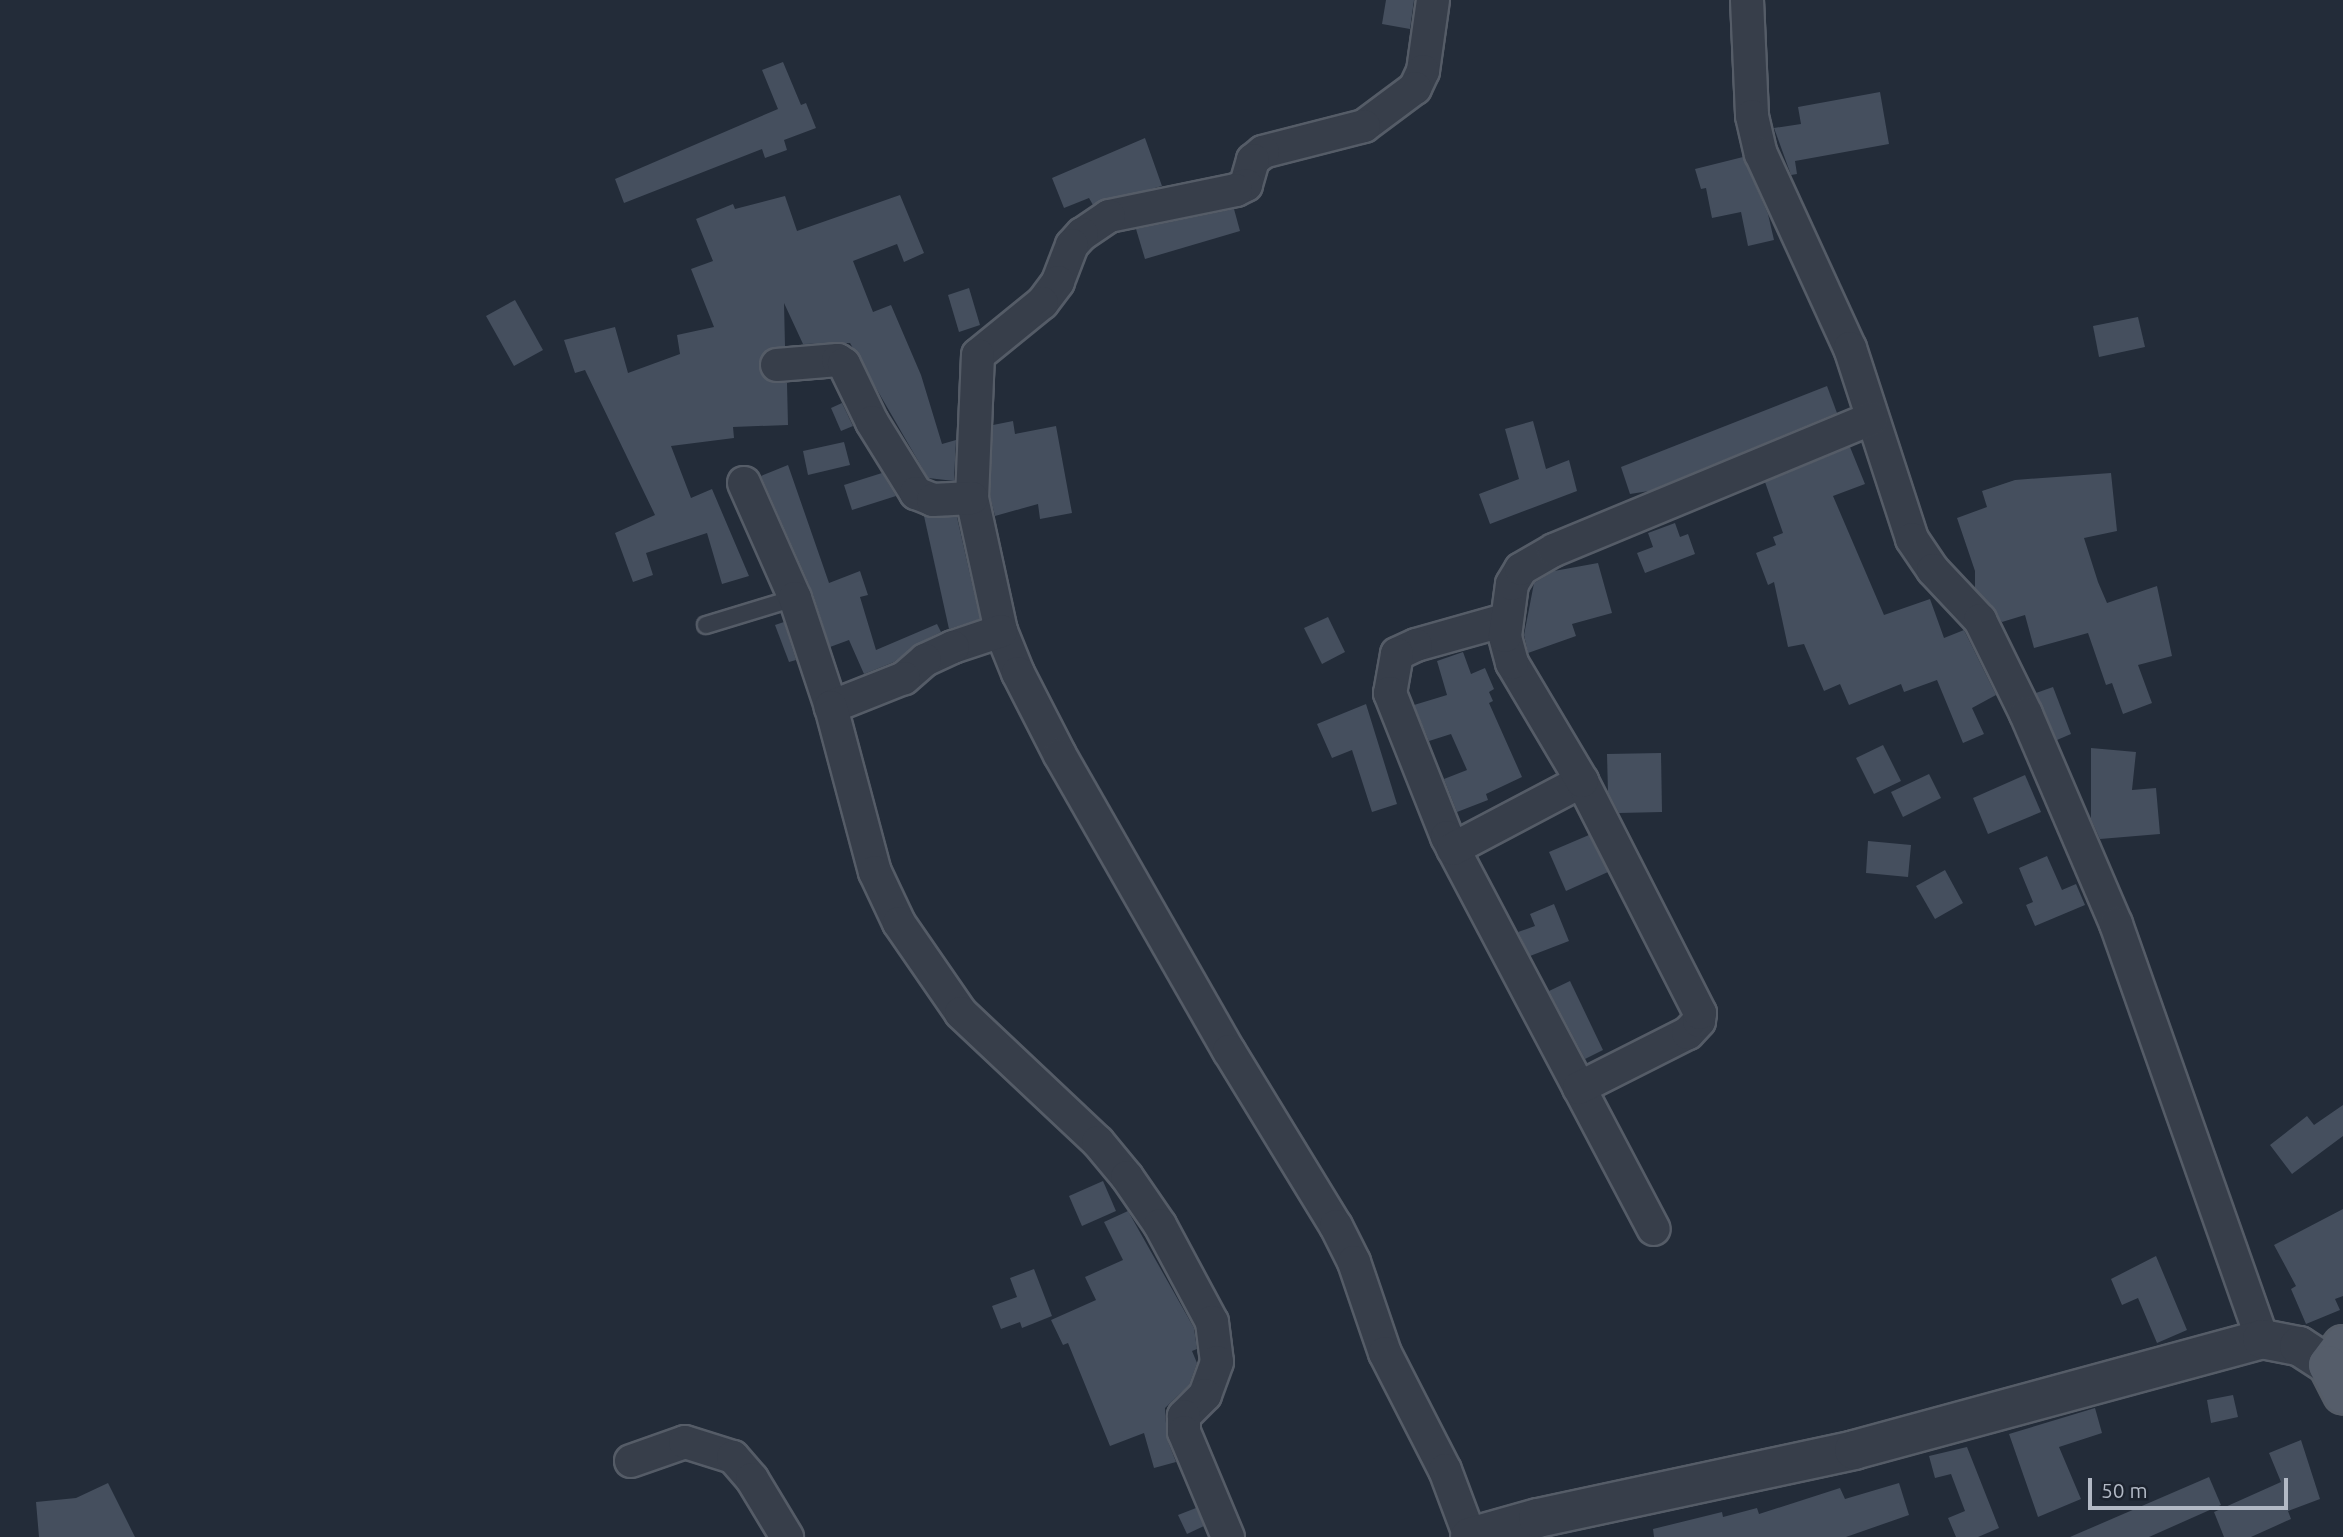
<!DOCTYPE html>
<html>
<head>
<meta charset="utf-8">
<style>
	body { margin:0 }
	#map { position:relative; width:2343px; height:1537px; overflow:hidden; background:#232c39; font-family:Ubuntu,sans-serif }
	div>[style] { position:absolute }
	.building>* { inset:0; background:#454f5e }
	.roads { filter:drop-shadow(2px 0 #555c67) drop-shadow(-2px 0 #555c67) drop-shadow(0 2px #555c67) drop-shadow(0 -2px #555c67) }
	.service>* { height:16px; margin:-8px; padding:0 8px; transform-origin:8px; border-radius:8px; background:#373e4a }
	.minor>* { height:32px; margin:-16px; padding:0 16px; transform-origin:16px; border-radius:16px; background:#373e4a }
	.tertiary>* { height:38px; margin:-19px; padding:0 19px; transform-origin:19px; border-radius:19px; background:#373e4a }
	.primary>* { height:38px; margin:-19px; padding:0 19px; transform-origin:19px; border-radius:19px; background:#555d6a }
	span { translate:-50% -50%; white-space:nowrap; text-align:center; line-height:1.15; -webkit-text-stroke:6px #1c232e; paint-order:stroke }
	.scale { position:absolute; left:2088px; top:1478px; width:200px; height:32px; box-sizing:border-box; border:4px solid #b2b9c5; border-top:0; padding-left:9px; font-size:21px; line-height:24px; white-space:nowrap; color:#b2b9c5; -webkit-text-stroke:5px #1c232e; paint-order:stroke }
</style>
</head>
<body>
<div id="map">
	<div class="building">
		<i style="clip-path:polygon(1386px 0,1414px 0,1410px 29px,1382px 24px)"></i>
		<i style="clip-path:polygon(783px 62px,801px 105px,806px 103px,816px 128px,784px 140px,787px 150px,765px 158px,762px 149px,624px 203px,615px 179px,778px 109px,762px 70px)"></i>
		<i style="clip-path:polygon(1880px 92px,1889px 144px,1795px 161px,1797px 174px,1791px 175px,1774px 128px,1801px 124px,1798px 107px)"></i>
		<i style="clip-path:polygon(1145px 138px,1162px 186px,1093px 205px,1089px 198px,1064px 208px,1052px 178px)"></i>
		<i style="clip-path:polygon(1743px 157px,1768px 214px,1774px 240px,1748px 246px,1741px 212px,1712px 218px,1706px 188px,1701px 189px,1695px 169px)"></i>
		<i style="clip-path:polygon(900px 195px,924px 253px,904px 262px,897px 244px,853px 261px,873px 312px,891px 305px,921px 375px,942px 444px,956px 440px,954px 481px,928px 478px,850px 343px,803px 344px,784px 303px,785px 346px,766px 350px,759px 366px,769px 381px,787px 383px,788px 425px,733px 427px,734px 438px,671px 446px,691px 498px,712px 489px,749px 576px,722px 584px,707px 533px,646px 553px,653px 575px,633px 582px,615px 533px,655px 515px,585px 370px,575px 373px,564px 340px,615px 327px,628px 373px,680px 354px,677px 335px,714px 327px,691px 269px,713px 261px,696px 219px,733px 204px,735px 209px,785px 196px,797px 231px)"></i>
		<i style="clip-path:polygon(1234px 209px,1240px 231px,1145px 259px,1136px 229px)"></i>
		<i style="clip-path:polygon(969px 288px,980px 325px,959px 332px,948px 295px)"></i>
		<i style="clip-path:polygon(515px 300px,543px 350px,514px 366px,486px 316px)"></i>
		<i style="clip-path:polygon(2138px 317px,2145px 347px,2099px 357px,2093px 326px)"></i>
		<i style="clip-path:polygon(1827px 386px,1837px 413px,1649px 491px,1630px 494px,1621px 467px)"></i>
		<i style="clip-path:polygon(842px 403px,853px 426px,841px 431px,831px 408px)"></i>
		<i style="clip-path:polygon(1013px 421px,1015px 434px,1056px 426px,1072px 513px,1040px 519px,1038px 504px,995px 516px,990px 496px,993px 425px)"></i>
		<i style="clip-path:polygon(1533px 421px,1546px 469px,1569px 460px,1577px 491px,1490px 524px,1479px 494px,1519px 479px,1505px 429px)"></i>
		<i style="clip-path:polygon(844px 442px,850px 465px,808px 475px,803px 451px)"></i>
		<i style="clip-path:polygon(1850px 447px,1865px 484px,1833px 496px,1884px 615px,1930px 599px,1944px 638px,1964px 630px,1996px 695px,1972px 708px,1984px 734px,1963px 743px,1937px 680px,1904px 692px,1901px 684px,1849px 705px,1840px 684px,1824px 691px,1804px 644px,1788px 647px,1774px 582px,1768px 585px,1756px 553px,1776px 545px,1773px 537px,1783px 533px,1765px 482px)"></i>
		<i style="clip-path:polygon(788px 465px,829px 583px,860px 571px,868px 595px,860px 597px,876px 650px,937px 624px,941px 632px,917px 644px,894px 662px,864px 674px,849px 640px,830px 647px,812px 591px,761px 476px)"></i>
		<i style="clip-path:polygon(882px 473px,896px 496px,852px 510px,844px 485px)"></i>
		<i style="clip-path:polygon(2111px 473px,2117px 531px,2084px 538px,2098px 582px,2107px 603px,2157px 586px,2172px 656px,2138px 665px,2152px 703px,2123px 714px,2112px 683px,2106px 685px,2088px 633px,2034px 648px,2025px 615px,2002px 622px,1975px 588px,1975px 571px,1957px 518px,1987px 507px,1982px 491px,2015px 480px)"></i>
		<i style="clip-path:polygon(924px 516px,957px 517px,980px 619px,949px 629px)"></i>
		<i style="clip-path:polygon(1675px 523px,1680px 537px,1688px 534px,1695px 554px,1645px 573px,1637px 553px,1653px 547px,1648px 533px)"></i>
		<i style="clip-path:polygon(1598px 563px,1612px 613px,1572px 624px,1576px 636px,1528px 653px,1524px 635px,1534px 583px,1554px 571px)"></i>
		<i style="clip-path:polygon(1328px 617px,1345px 652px,1322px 664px,1304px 628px)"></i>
		<i style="clip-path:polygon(784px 622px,796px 660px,789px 662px,775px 625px)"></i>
		<i style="clip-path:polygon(1463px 652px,1471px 674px,1485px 668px,1494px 689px,1489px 692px,1493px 701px,1489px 703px,1522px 777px,1486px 794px,1488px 800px,1457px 812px,1444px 779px,1467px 770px,1451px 734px,1429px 741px,1414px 705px,1447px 695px,1437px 661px)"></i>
		<i style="clip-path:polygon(2053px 687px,2071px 734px,2057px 740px,2036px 693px)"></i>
		<i style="clip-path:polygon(1366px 704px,1397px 804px,1372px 812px,1352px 750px,1332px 758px,1317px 724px)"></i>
		<i style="clip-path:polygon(1883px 745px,1901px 781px,1874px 794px,1856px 758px)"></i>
		<i style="clip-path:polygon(2091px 748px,2136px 752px,2132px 790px,2156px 788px,2160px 834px,2100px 839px,2091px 819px)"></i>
		<i style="clip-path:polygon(1661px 753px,1662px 812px,1619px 813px,1608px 792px,1607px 754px)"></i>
		<i style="clip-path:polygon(1929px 774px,1941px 798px,1903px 817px,1891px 792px)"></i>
		<i style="clip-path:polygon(2025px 775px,2041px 812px,1988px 834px,1973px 798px)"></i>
		<i style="clip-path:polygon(1589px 835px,1608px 872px,1566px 891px,1549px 852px)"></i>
		<i style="clip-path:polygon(1868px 841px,1911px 845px,1908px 877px,1866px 873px)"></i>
		<i style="clip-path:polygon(2047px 856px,2062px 890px,2076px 884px,2085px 905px,2035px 926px,2026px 905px,2033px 902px,2019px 868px)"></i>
		<i style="clip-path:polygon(1945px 870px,1963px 903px,1935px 919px,1916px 886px)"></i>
		<i style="clip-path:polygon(1554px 904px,1569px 941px,1530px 956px,1518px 932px,1535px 926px,1530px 914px)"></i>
		<i style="clip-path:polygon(1570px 981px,1603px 1050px,1585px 1059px,1549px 991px)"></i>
		<i style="clip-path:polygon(2343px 1105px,2343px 1136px,2292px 1174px,2270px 1145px,2307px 1116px,2314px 1125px)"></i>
		<i style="clip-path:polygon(1103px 1181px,1116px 1211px,1082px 1226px,1069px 1196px)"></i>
		<i style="clip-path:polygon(2343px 1209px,2343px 1296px,2335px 1299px,2340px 1310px,2306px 1324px,2291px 1289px,2296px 1286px,2274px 1245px)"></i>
		<i style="clip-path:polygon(1128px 1211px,1194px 1328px,1197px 1349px,1192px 1351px,1197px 1363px,1189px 1385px,1165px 1408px,1167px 1439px,1176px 1462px,1154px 1468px,1144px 1433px,1110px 1446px,1068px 1343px,1063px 1345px,1051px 1320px,1096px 1300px,1085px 1277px,1123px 1260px,1104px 1222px)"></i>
		<i style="clip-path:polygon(2156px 1256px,2187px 1330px,2157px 1343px,2138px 1298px,2122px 1305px,2111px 1279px)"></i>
		<i style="clip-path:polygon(1034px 1269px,1052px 1316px,1022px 1328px,1020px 1322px,1001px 1329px,992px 1306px,1017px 1297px,1010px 1278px)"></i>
		<i style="clip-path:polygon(2233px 1395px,2238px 1417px,2211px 1423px,2207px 1400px)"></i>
		<i style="clip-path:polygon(2095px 1408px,2102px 1433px,2059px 1447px,2081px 1499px,2038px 1517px,2009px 1434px)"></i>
		<i style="clip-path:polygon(2301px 1440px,2320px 1499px,2288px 1511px,2291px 1519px,2251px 1537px,2224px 1537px,2214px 1512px,2281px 1482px,2269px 1453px)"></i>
		<i style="clip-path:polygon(1967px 1447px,1999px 1528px,1978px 1537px,1956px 1537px,1948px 1518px,1965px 1511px,1951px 1474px,1935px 1478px,1929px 1456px)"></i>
		<i style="clip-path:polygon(2209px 1477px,2221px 1505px,2149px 1537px,2070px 1537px)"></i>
		<i style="clip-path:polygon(108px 1483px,135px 1537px,39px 1537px,36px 1502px,76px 1498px)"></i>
		<i style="clip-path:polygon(1899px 1483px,1909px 1515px,1846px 1537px,1654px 1537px,1653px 1529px,1722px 1512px,1723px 1517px,1757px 1508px,1759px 1514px,1840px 1488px,1845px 1499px)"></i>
		<i style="clip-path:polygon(1196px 1508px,1204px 1526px,1187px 1534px,1178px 1515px)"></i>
	</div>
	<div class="roads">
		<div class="service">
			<i style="left:706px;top:625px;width:93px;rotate:-16.9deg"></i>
		</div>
		<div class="minor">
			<i style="left:1433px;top:0;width:72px;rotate:98deg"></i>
			<i style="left:1423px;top:71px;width:19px;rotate:115deg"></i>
			<i style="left:1415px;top:88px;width:64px;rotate:143.3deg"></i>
			<i style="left:1364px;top:126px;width:104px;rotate:165.6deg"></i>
			<i style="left:1263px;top:152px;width:13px;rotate:141deg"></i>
			<i style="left:1253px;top:160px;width:26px;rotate:106deg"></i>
			<i style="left:1246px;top:185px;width:11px;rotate:153deg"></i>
			<i style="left:1236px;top:190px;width:130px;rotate:168.4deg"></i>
			<i style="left:1109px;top:216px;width:32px;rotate:146deg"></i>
			<i style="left:1082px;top:234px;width:15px;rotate:132deg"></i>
			<i style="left:1072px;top:245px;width:40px;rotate:111deg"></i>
			<i style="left:1058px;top:282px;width:26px;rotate:127deg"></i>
			<i style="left:1042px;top:303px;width:82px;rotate:140.9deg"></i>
			<i style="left:978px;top:355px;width:143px;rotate:92.4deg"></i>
			<i style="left:972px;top:498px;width:136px;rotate:77.7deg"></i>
			<i style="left:1001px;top:631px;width:45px;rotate:68deg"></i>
			<i style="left:1018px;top:673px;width:92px;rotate:62.9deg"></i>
			<i style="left:1060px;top:755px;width:341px;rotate:60.3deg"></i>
			<i style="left:1229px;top:1051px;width:205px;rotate:58.6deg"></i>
			<i style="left:1336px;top:1226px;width:40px;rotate:63.4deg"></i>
			<i style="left:1354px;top:1262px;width:96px;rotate:71.2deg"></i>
			<i style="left:1385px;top:1353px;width:131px;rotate:62.9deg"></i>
			<i style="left:1445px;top:1470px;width:72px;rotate:69.5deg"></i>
			<i style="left:1747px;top:0;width:116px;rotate:87.5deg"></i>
			<i style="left:1752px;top:116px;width:39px;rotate:77deg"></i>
			<i style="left:1761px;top:154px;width:213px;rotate:65.4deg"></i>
			<i style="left:1850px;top:348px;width:201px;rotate:72deg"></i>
			<i style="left:1912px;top:539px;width:37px;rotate:56deg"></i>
			<i style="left:1933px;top:570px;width:69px;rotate:46.8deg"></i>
			<i style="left:1980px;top:620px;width:105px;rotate:63.9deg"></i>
			<i style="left:2026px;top:714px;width:228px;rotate:66.8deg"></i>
			<i style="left:2116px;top:924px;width:440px;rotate:70.6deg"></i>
			<i style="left:777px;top:365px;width:61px;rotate:-4.7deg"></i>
			<i style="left:838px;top:360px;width:7px;rotate:34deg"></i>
			<i style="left:844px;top:364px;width:64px;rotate:64.2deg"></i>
			<i style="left:872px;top:422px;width:84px;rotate:58.2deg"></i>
			<i style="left:916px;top:493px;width:18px;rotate:22deg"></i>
			<i style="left:933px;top:500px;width:39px;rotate:-3deg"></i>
			<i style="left:744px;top:483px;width:126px;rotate:66.1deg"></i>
			<i style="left:795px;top:598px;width:115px;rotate:71.7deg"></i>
			<i style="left:1505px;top:620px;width:92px;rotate:164.3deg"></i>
			<i style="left:1416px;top:645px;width:21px;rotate:155deg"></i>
			<i style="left:1397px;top:654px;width:40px;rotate:100deg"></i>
			<i style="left:1390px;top:693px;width:155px;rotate:68.4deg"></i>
			<i style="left:1447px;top:837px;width:443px;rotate:62.2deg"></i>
			<i style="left:1001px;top:631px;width:51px;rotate:161.6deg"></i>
			<i style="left:953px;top:647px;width:31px;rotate:155deg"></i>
			<i style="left:925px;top:660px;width:28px;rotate:139deg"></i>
			<i style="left:904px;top:678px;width:79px;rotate:158.3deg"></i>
			<i style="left:831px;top:707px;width:171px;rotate:75.1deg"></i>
			<i style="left:875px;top:872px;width:56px;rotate:64.8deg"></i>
			<i style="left:899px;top:923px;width:109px;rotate:55.4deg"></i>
			<i style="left:961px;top:1013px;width:188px;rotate:43.3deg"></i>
			<i style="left:1098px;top:1142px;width:45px;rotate:50.4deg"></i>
			<i style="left:1127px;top:1177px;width:58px;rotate:55.5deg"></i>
			<i style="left:1160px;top:1225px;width:110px;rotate:61.8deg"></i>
			<i style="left:1212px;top:1322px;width:40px;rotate:82.9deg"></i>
			<i style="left:1217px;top:1362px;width:35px;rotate:110deg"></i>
			<i style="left:1205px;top:1395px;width:30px;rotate:135deg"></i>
			<i style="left:1184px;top:1416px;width:16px;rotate:90deg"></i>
			<i style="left:1184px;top:1432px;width:114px;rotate:67.3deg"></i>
			<i style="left:1453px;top:849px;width:146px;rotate:-27.8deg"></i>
			<i style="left:1579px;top:1088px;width:122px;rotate:-26.8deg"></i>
			<i style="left:1688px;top:1033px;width:16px;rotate:-47deg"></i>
			<i style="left:1699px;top:1021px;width:8px;rotate:-83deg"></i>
			<i style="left:1700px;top:1013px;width:260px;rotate:-117deg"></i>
			<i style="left:1582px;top:781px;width:137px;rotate:-120.7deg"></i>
			<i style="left:1512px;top:663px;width:28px;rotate:-105deg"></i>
			<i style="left:1505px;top:636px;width:52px;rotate:-82.3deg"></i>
			<i style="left:1512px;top:584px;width:17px;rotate:-59deg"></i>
			<i style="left:1521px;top:569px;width:38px;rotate:-30deg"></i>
			<i style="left:1554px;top:550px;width:344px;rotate:-22.5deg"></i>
			<i style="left:631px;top:1461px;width:57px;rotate:-19.4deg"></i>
			<i style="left:685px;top:1442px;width:50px;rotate:17.4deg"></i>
			<i style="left:733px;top:1457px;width:29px;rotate:49deg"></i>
			<i style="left:752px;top:1479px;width:68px;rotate:58.9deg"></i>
		</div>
		<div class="tertiary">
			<i style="left:1470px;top:1537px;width:71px;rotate:-15.6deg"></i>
			<i style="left:1538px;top:1518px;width:323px;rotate:-12.1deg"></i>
			<i style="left:1854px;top:1450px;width:423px;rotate:-15.2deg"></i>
			<i style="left:2262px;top:1339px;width:38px;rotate:11deg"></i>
			<i style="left:2299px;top:1346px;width:35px;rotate:33deg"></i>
		</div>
		<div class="primary">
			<i style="left:2343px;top:1345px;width:25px;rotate:127deg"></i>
			<i style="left:2328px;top:1365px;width:33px;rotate:63deg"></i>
		</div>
	</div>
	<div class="scale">50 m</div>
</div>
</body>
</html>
